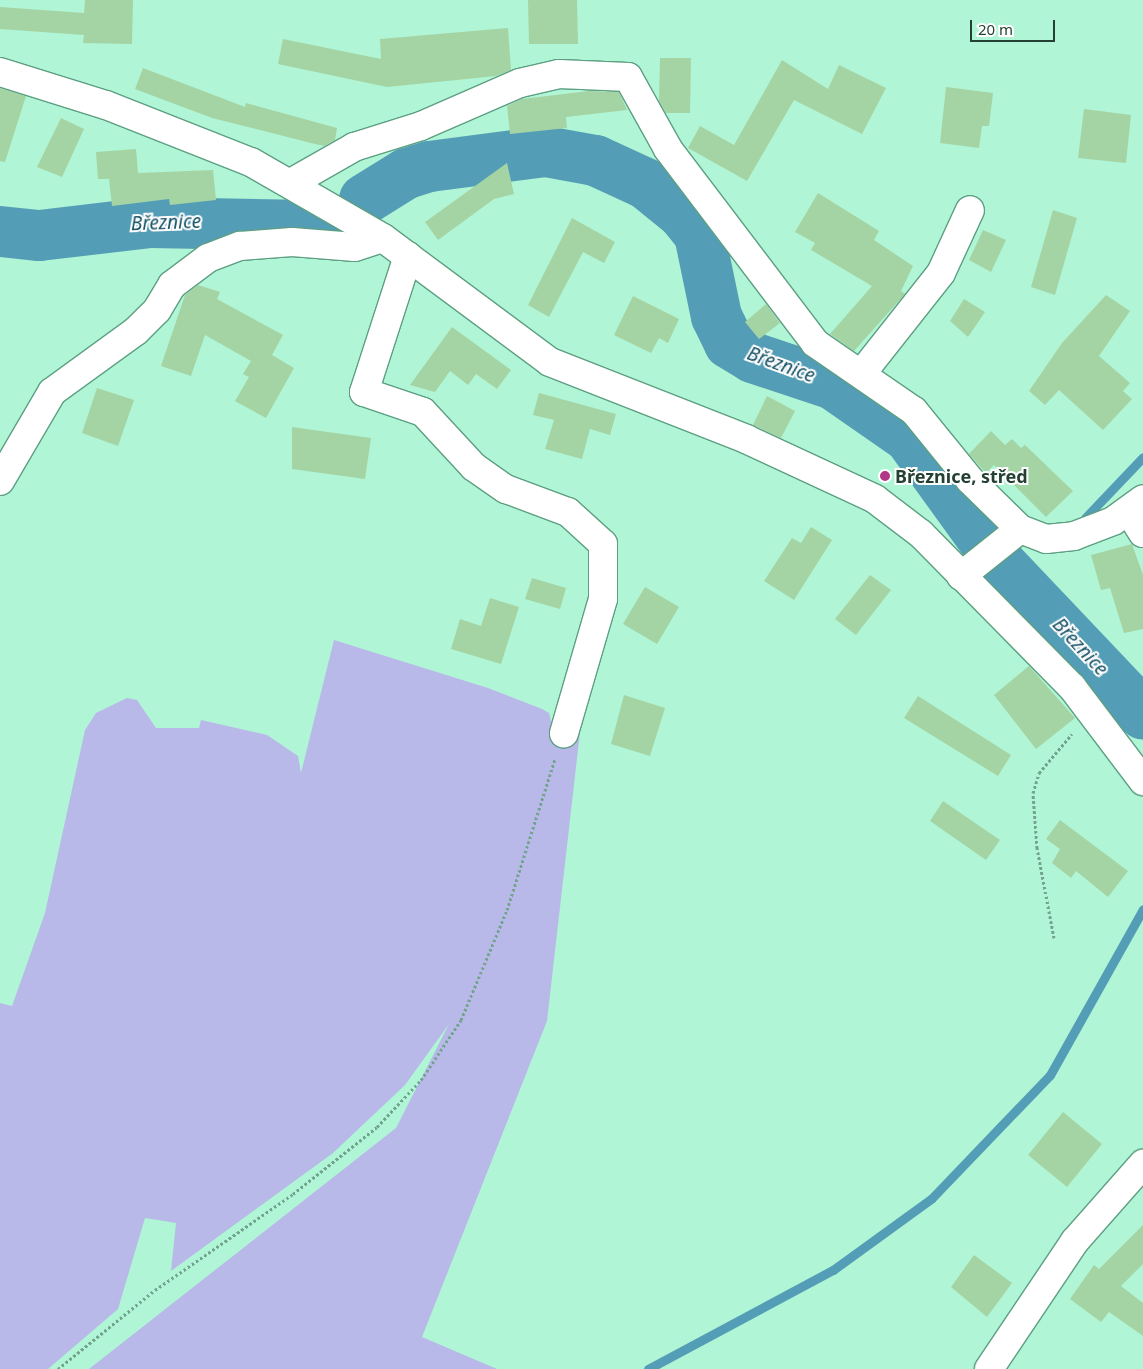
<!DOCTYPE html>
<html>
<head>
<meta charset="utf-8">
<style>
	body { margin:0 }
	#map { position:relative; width:1143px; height:1369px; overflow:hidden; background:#b0f5d5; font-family:"Noto Sans",sans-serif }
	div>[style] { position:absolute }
	.green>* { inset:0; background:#b8b9e8 }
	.stream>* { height:9px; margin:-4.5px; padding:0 4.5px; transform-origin:4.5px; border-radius:4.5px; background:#549db7 }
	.river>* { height:51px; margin:-25.5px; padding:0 25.5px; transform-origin:25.5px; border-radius:25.5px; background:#549db7 }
	.building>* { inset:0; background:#a5d4a4 }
	.path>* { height:3px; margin-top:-1.5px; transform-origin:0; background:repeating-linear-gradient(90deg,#72a48d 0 2.5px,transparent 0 5px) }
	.roads { filter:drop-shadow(1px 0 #5d9f82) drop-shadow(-1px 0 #5d9f82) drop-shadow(0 1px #5d9f82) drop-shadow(0 -1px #5d9f82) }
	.minor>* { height:28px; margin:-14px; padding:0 14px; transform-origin:14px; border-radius:14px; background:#fff }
	.dots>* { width:14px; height:14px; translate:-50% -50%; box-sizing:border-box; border:2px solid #fff; border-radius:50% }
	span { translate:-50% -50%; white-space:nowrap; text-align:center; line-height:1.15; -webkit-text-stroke:4px #fff; paint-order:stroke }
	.poi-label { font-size:18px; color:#244033; font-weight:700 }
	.left { translate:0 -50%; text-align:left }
	.water-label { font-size:19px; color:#145165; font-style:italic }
	.scale { position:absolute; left:970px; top:20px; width:85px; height:22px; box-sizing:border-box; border:2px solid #244033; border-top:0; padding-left:6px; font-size:15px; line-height:18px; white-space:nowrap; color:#244033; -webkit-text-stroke:4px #fff; paint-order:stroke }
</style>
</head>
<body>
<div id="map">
	<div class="green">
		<i style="clip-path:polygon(334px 640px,488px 688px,542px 709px,549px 713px,552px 725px,580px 732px,547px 1021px,422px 1337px,497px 1369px,89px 1369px,396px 1128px,449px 1024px,405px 1085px,333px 1153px,171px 1271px,176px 1223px,145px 1218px,118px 1309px,48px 1369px,0 1369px,0 1003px,12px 1006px,45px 913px,85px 730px,96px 713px,127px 698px,137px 700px,156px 728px,199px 728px,201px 720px,267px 735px,298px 756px,301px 773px)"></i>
	</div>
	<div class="stream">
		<i style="left:1085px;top:518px;width:84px;rotate:-46.4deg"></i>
		<i style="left:999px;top:562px;width:24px;rotate:-9deg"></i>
		<i style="left:648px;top:1369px;width:210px;rotate:-28.2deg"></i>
		<i style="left:833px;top:1270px;width:122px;rotate:-36deg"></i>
		<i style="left:932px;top:1198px;width:170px;rotate:-46.2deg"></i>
		<i style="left:1050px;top:1075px;width:190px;rotate:-60.7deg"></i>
	</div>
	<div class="river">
		<i style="left:364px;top:199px;width:49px;rotate:-31.8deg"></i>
		<i style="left:406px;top:173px;width:24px;rotate:-17deg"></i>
		<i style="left:429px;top:166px;width:117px;rotate:-7.4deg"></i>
		<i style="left:545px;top:151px;width:51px;rotate:10.2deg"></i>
		<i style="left:595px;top:160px;width:55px;rotate:24.7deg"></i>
		<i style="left:645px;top:183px;width:48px;rotate:39deg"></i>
		<i style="left:682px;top:213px;width:27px;rotate:51deg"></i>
		<i style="left:699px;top:234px;width:84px;rotate:78.3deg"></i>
		<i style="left:716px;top:316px;width:30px;rotate:64deg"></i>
		<i style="left:729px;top:343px;width:27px;rotate:31deg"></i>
		<i style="left:752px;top:357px;width:85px;rotate:18.4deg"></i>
		<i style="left:833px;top:384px;width:93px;rotate:34.9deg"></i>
		<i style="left:909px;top:437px;width:154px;rotate:54.2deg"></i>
		<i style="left:999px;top:562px;width:209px;rotate:46.5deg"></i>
		<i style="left:0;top:231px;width:39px;rotate:6deg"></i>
		<i style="left:39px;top:235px;width:112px;rotate:-6.7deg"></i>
		<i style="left:150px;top:222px;width:158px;rotate:1.1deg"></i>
		<i style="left:308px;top:225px;width:25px;rotate:-12deg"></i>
	</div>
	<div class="building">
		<i style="clip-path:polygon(85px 0,133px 0,132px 44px,83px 43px,84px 35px,0 29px,0 7px,84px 13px)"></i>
		<i style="clip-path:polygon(528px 0,577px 0,578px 44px,529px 44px)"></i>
		<i style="clip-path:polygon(508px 28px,511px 70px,496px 76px,387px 87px,278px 64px,283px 39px,381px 59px,380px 39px)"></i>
		<i style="clip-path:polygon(660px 58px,691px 58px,690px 113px,666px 113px,659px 101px)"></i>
		<i style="clip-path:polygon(782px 60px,828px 89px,839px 65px,886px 88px,862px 134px,794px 100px,747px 181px,688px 148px,700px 126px,734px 145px)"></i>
		<i style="clip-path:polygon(143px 68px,245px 107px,246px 103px,337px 128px,335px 140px,324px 146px,315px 144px,212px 118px,135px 89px)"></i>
		<i style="clip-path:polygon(946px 87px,993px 93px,989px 126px,982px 126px,979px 148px,940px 143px)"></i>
		<i style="clip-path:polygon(0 88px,26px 96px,5px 162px,0 161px)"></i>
		<i style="clip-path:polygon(589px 91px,619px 92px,627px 110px,566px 117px,567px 128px,510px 134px,507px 106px,522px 99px)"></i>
		<i style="clip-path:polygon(1084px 109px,1131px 115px,1126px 163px,1078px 158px)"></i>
		<i style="clip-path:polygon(61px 118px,84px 129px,62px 177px,37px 167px)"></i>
		<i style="clip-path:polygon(136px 149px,138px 173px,213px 170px,216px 200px,170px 205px,169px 199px,112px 206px,109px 179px,98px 179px,96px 152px)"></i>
		<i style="clip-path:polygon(507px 163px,514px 194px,494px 199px,438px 240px,425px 222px)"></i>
		<i style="clip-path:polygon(818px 193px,879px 231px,874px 240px,913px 266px,901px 291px,905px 294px,854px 351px,830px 334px,872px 286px,811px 250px,815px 243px,795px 232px)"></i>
		<i style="clip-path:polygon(1053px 210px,1077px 218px,1055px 295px,1031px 287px)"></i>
		<i style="clip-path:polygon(572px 218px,615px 242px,604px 263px,583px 252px,549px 317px,528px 305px)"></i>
		<i style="clip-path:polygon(983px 230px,1006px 240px,991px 272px,969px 260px)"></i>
		<i style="clip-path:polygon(198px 285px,220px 292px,217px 299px,283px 335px,272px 355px,294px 368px,266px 418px,235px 401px,249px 377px,243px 374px,251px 361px,205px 335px,191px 376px,161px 366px,185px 295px)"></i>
		<i style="clip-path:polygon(1106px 295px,1130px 311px,1099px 356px,1130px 383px,1123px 391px,1132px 399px,1103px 430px,1059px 390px,1045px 405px,1029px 391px,1062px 343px)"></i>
		<i style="clip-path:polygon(633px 296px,679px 319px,668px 343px,659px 338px,651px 353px,614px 335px)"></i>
		<i style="clip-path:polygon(964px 299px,985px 312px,968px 337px,950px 321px)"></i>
		<i style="clip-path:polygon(766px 304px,780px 323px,759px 339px,745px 322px)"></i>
		<i style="clip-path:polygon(452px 327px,511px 370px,497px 389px,476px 374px,468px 385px,450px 371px,435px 392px,410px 385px)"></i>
		<i style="clip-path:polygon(97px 388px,134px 400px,118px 446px,82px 433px)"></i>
		<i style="clip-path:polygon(539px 393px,616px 414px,610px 435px,590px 429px,582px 459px,545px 449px,554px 420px,533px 415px)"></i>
		<i style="clip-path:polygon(767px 396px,795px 411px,781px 438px,753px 425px)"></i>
		<i style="clip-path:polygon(292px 427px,371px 438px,365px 479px,292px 469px)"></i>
		<i style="clip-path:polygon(991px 431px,1005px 445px,1012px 439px,1021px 448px,1025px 445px,1073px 491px,1046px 517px,994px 465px,986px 473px,969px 454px)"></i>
		<i style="clip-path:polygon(811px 527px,832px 540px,794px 600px,764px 581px,792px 538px,801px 543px)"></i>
		<i style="clip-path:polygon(1132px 544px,1143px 575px,1143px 629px,1124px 633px,1110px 588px,1101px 590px,1091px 555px)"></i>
		<i style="clip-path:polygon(870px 575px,891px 590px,856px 635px,835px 619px)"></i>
		<i style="clip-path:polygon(532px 578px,566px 588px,560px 609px,525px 599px)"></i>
		<i style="clip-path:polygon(645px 587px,679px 607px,657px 644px,623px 624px)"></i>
		<i style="clip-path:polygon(490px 598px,519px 607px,501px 664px,451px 649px,460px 619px,481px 626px)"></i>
		<i style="clip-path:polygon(1029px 666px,1075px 718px,1036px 749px,994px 695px)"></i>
		<i style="clip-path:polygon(624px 695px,665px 708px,650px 756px,611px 744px)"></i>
		<i style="clip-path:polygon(918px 696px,1011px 755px,998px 776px,904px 718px)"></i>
		<i style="clip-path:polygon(943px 801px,1000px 840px,986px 860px,930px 821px)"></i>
		<i style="clip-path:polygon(1060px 820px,1128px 871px,1108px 897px,1076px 871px,1071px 878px,1052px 863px,1060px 849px,1046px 839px)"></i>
		<i style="clip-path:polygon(1063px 1112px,1102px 1144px,1067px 1187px,1028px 1155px)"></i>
		<i style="clip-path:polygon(1143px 1225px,1143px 1264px,1121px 1286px,1143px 1303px,1143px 1336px,1109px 1312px,1101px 1322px,1070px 1299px,1094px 1265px,1099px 1269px)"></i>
		<i style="clip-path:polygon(974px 1255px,1012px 1283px,987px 1317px,951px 1287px)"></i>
	</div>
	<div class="path">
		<i style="left:1054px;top:938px;width:92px;rotate:-100.7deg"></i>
		<i style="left:1037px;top:848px;width:55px;rotate:-94.2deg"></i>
		<i style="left:1033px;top:793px;width:21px;rotate:-73deg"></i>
		<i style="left:1039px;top:773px;width:51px;rotate:-49.8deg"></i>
		<i style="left:58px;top:1369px;width:125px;rotate:-39.2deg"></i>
		<i style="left:155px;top:1290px;width:168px;rotate:-34.8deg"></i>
		<i style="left:293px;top:1194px;width:107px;rotate:-38.6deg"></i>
		<i style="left:377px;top:1127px;width:64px;rotate:-46.9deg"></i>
		<i style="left:421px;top:1080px;width:72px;rotate:-56.3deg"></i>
		<i style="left:461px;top:1020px;width:119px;rotate:-67.3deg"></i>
		<i style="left:507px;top:910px;width:158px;rotate:-72.4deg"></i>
	</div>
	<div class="roads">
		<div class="minor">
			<i style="left:0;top:72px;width:111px;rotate:17.3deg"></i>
			<i style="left:106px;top:105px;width:156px;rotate:21.5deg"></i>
			<i style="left:251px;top:162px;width:152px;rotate:29.9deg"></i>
			<i style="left:383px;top:238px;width:208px;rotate:36.6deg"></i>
			<i style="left:550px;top:362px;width:211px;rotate:21.4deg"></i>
			<i style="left:746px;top:439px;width:142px;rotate:24.9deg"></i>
			<i style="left:875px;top:499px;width:58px;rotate:37.3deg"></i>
			<i style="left:921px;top:534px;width:215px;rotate:45.4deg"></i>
			<i style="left:1072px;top:687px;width:118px;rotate:52.9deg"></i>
			<i style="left:291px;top:183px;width:73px;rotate:-29.7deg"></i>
			<i style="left:354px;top:147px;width:70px;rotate:-17.4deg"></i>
			<i style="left:421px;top:126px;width:108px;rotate:-23.5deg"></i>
			<i style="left:520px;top:83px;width:40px;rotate:-13deg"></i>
			<i style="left:559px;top:74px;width:69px;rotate:2.5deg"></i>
			<i style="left:628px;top:77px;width:82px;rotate:60.9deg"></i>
			<i style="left:668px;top:149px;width:243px;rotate:52.8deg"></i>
			<i style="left:815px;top:343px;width:120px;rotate:34.5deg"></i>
			<i style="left:914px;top:411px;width:89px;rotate:50.9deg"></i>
			<i style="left:970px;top:480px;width:70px;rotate:44.4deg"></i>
			<i style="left:1020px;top:529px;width:28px;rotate:21deg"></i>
			<i style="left:1046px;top:539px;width:28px;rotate:-6deg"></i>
			<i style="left:1074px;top:536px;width:42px;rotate:-21deg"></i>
			<i style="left:1113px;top:521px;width:37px;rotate:-36deg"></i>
			<i style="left:408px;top:256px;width:143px;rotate:107.9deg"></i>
			<i style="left:364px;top:392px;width:62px;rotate:18.7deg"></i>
			<i style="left:423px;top:412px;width:75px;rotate:47.2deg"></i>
			<i style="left:474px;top:467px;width:39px;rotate:35deg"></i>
			<i style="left:506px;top:489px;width:66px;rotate:20.4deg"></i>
			<i style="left:568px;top:512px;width:47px;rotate:42.4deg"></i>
			<i style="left:603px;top:544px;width:55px;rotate:90deg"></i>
			<i style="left:603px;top:599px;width:140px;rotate:106.2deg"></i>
			<i style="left:862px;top:373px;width:127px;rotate:-51.7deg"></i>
			<i style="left:941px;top:273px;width:69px;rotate:-65.3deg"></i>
			<i style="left:0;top:481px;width:103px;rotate:-59.7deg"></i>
			<i style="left:52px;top:392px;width:104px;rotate:-36deg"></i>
			<i style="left:136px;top:331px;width:30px;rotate:-45deg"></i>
			<i style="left:157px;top:310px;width:29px;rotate:-59deg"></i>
			<i style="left:172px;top:285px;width:45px;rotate:-36.9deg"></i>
			<i style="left:208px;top:258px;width:34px;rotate:-21deg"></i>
			<i style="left:240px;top:246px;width:52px;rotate:-4.4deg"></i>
			<i style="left:292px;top:242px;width:63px;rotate:4.5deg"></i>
			<i style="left:355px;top:247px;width:29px;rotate:-18deg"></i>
			<i style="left:1129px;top:511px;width:26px;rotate:58deg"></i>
			<i style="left:961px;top:576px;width:75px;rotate:-38.5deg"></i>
			<i style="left:989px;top:1369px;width:154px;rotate:-56.1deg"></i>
			<i style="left:1075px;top:1241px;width:103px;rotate:-48.6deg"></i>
		</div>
	</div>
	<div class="dots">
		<i style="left:885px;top:476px;background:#b23688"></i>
	</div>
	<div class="poi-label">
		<span class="left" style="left:895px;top:476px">Březnice, střed</span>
	</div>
	<div class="water-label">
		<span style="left:166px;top:223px;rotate:-2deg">Březnice</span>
		<span style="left:781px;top:365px;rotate:20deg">Březnice</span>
		<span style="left:1080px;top:647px;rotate:47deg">Březnice</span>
	</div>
	<div class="scale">20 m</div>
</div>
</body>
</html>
